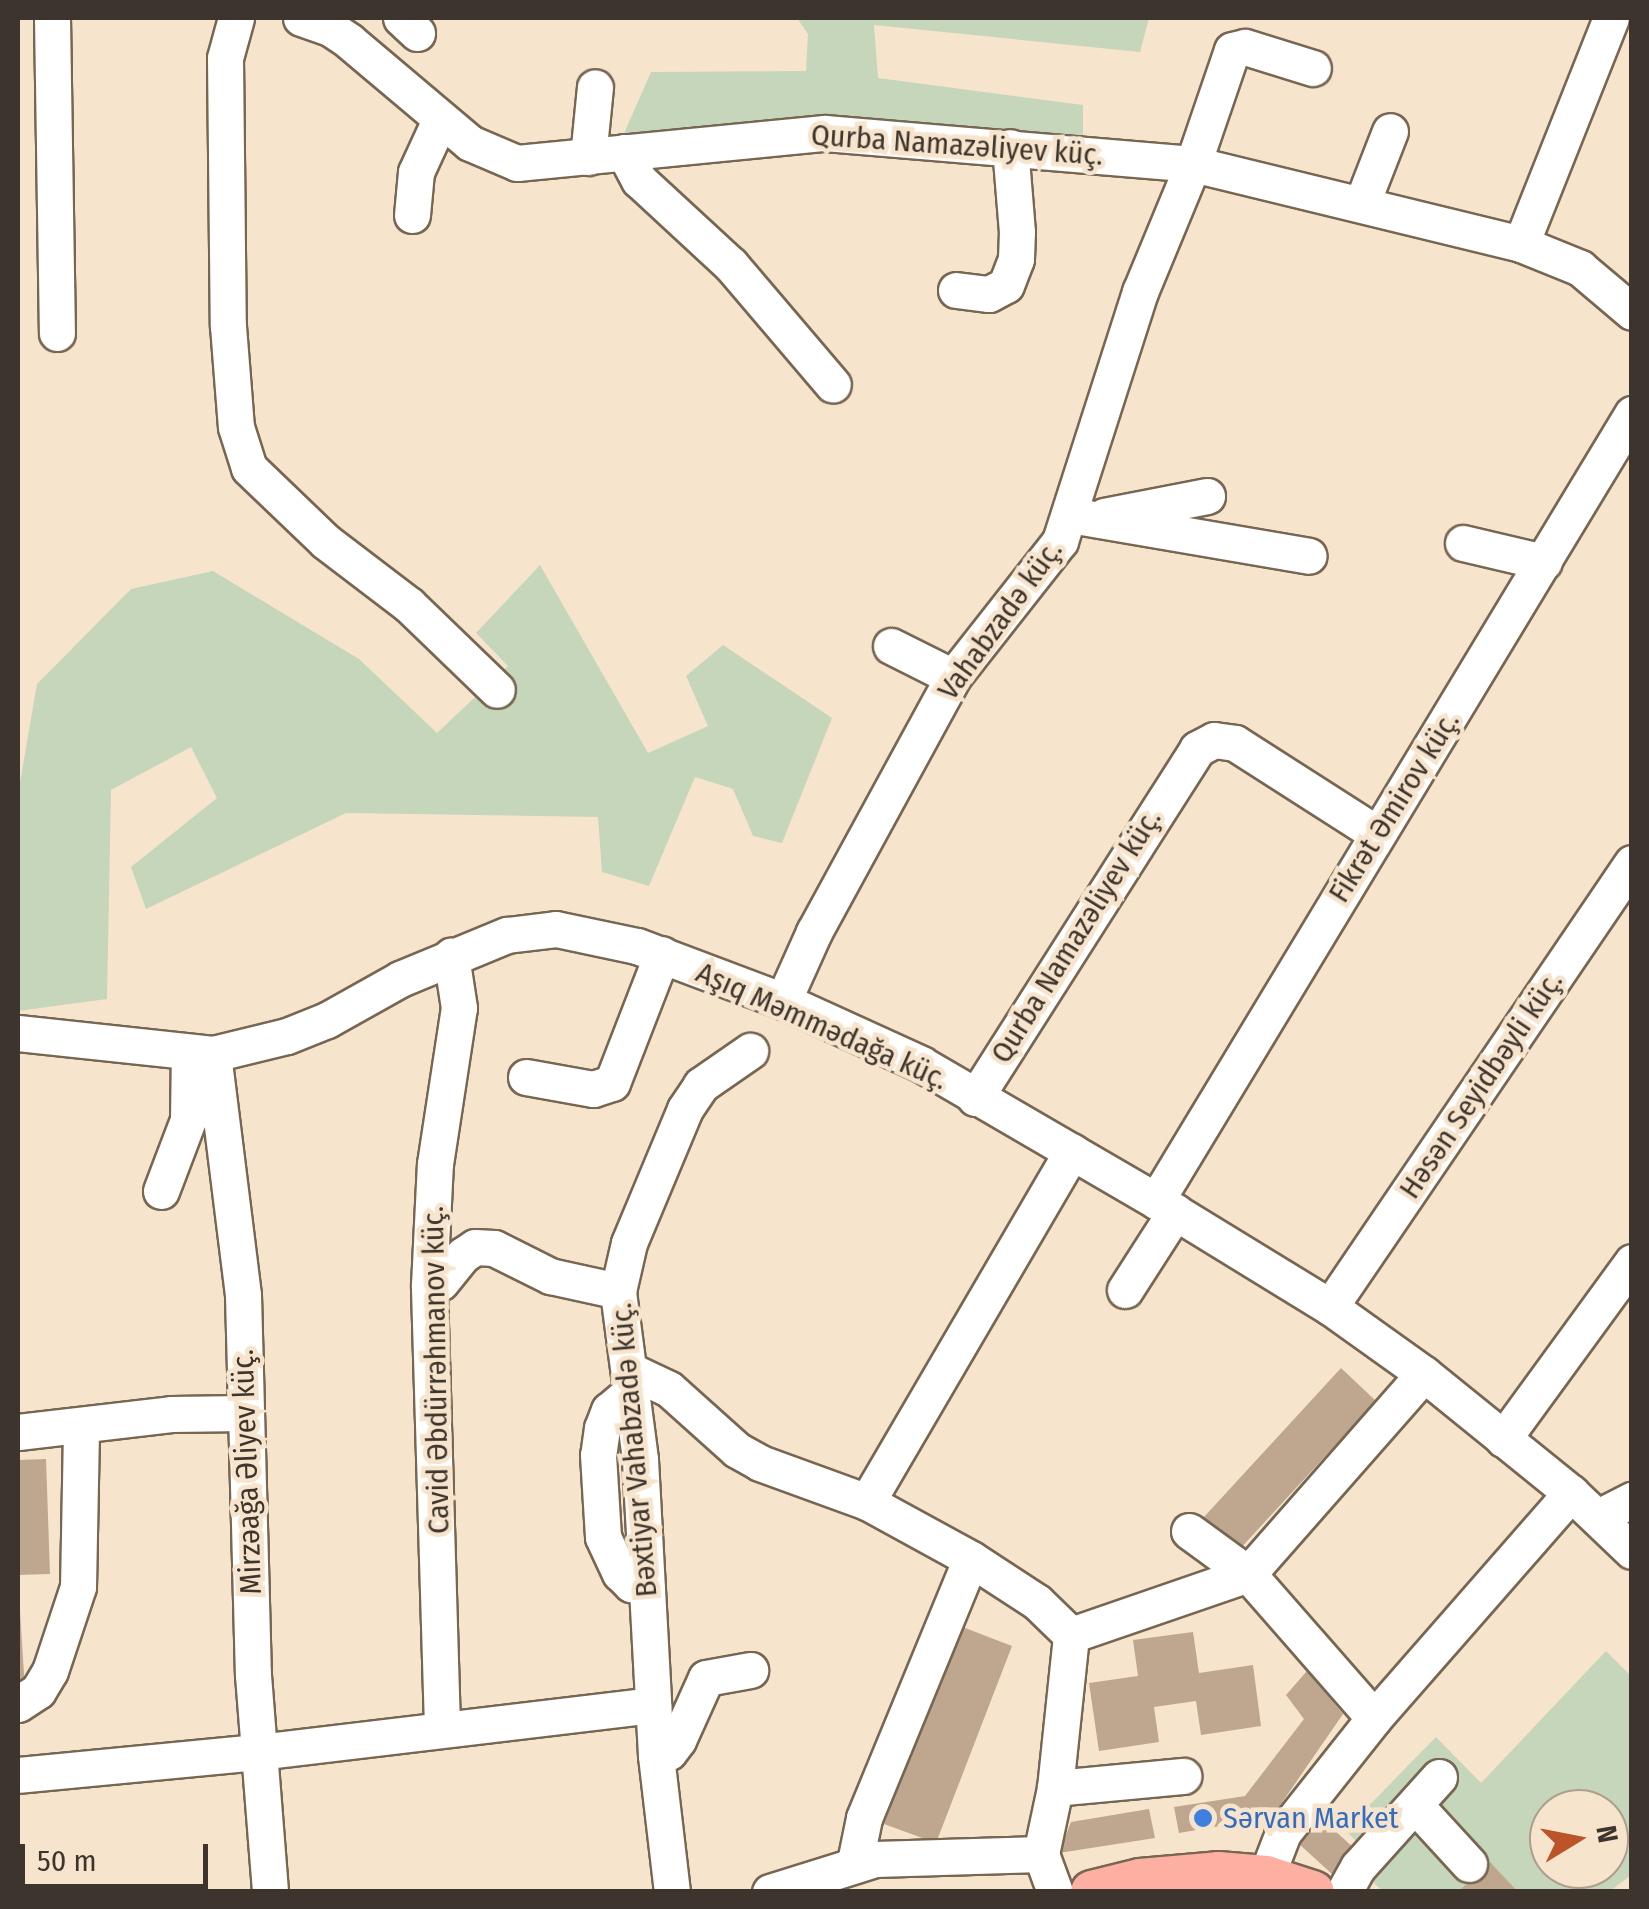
<!DOCTYPE html>
<html>
<head>
<meta charset="utf-8">
<style>
	body { margin:0 }
	#map { position:relative; width:1649px; height:1909px; overflow:hidden; background:#f7e4cd; font-family:"Fira Sans Condensed",sans-serif }
	div>[style] { position:absolute }
	.green>* { inset:0; background:#c6d6ba }
	.building>* { inset:0; background:#bea78e }
	.roads { filter:drop-shadow(2px 0 #776652) drop-shadow(-2px 0 #776652) drop-shadow(0 2px #776652) drop-shadow(0 -2px #776652) }
	.minor>* { height:35px; margin:-17.5px; padding:0 17.5px; transform-origin:17.5px; border-radius:17.5px; background:#fff }
	.major>* { height:42px; margin:-21px; padding:0 21px; transform-origin:21px; border-radius:21px; background:#fdafa1 }
	.dots>* { width:28px; height:28px; translate:-50% -50%; box-sizing:border-box; border:5px solid #f7e4cd; border-radius:50% }
	span { translate:-50% -50%; white-space:nowrap; text-align:center; line-height:1.15; -webkit-text-stroke:9px #f7e4cd; paint-order:stroke }
	.street-label { font-size:30px; color:#3d352d }
	.shop-label { font-size:30px; color:#366cbe }
	.left { translate:0 -50%; text-align:left }
	.frame { position:absolute; inset:0; border:20px solid #3d352d; pointer-events:none }
	.north { position:absolute; left:1529px; top:1789px; width:100px; height:100px; box-sizing:border-box; background:#f7e4cd; border:2px solid #ad9e8d; border-radius:50%; rotate:80deg; font-size:28px; font-weight:700; line-height:40px; text-align:center; color:#3d352d }
	.north::after { content:''; display:block; margin:auto; width:35px; height:45px; background:#bb5429; clip-path:polygon(50% 0,100% 100%,50% 72%,0 100%) }
	.scale { position:absolute; left:20px; top:1844px; width:188px; height:45px; box-sizing:border-box; border:5px solid #3d352d; border-top:0; padding-left:12px; font-size:30px; line-height:35px; white-space:nowrap; color:#3d352d; -webkit-text-stroke:8px #f7e4cd; paint-order:stroke }
</style>
</head>
<body>
<div id="map">
	<div class="green">
		<i style="clip-path:polygon(797px 18px,1149px 18px,1140px 52px,874px 25px,878px 78px,1083px 105px,1083px 137px,622px 138px,651px 72px,806px 71px,808px 34px)"></i>
		<i style="clip-path:polygon(540px 565px,648px 753px,708px 726px,686px 676px,723px 645px,832px 718px,782px 843px,753px 836px,733px 789px,695px 777px,649px 886px,602px 872px,598px 817px,346px 813px,146px 909px,131px 867px,217px 798px,191px 747px,111px 790px,107px 999px,18px 1011px,18px 794px,37px 684px,131px 589px,213px 571px,359px 659px,437px 733px,508px 666px,476px 633px)"></i>
		<i style="clip-path:polygon(evenodd,1606px 1651px,1631px 1676px,1631px 1875px,1610px 1891px,1382px 1891px,1352px 1861px,1362px 1847px,1345px 1830px,1436px 1737px,1481px 1783px,1606px 1651px,1549px 1809px,1609px 1809px,1609px 1869px,1549px 1869px,1549px 1809px)"></i>
	</div>
	<div class="building">
		<i style="clip-path:polygon(1341px 1368px,1376px 1401px,1239px 1550px,1204px 1517px)"></i>
		<i style="clip-path:polygon(46px 1459px,50px 1574px,18px 1575px,18px 1460px)"></i>
		<i style="clip-path:polygon(18px 1580px,25px 1690px,18px 1690px)"></i>
		<i style="clip-path:polygon(960px 1626px,1012px 1646px,936px 1843px,884px 1824px)"></i>
		<i style="clip-path:polygon(1193px 1632px,1199px 1673px,1253px 1665px,1261px 1726px,1201px 1735px,1196px 1701px,1154px 1707px,1159px 1742px,1099px 1751px,1089px 1683px,1138px 1676px,1133px 1640px)"></i>
		<i style="clip-path:polygon(1307px 1671px,1343px 1714px,1272px 1817px,1179px 1833px,1174px 1807px,1245px 1796px,1304px 1719px,1286px 1695px)"></i>
		<i style="clip-path:polygon(1149px 1809px,1155px 1838px,1059px 1853px,1071px 1822px)"></i>
		<i style="clip-path:polygon(1322px 1819px,1355px 1849px,1332px 1874px,1299px 1844px)"></i>
		<i style="clip-path:polygon(1490px 1862px,1518px 1892px,1458px 1892px)"></i>
	</div>
	<div class="roads">
		<div class="minor">
			<i style="left:52px;top:18px;width:315px;rotate:89.1deg"></i>
			<i style="left:236px;top:18px;width:41px;rotate:105.4deg"></i>
			<i style="left:225px;top:58px;width:268px;rotate:89.4deg"></i>
			<i style="left:228px;top:326px;width:101px;rotate:85.5deg"></i>
			<i style="left:236px;top:427px;width:43px;rotate:72.4deg"></i>
			<i style="left:249px;top:468px;width:105px;rotate:43.8deg"></i>
			<i style="left:325px;top:541px;width:106px;rotate:37.3deg"></i>
			<i style="left:409px;top:605px;width:122px;rotate:44deg"></i>
			<i style="left:301px;top:18px;width:31px;rotate:19deg"></i>
			<i style="left:330px;top:28px;width:23px;rotate:34deg"></i>
			<i style="left:349px;top:41px;width:158px;rotate:40.1deg"></i>
			<i style="left:470px;top:143px;width:51px;rotate:23.1deg"></i>
			<i style="left:517px;top:163px;width:309px;rotate:-5.6deg"></i>
			<i style="left:825px;top:133px;width:369px;rotate:4.8deg"></i>
			<i style="left:1193px;top:164px;width:338px;rotate:13.7deg"></i>
			<i style="left:1521px;top:244px;width:64px;rotate:22.1deg"></i>
			<i style="left:1580px;top:268px;width:68px;rotate:40.2deg"></i>
			<i style="left:401px;top:18px;width:22px;rotate:43deg"></i>
			<i style="left:624px;top:152px;width:32px;rotate:62deg"></i>
			<i style="left:639px;top:180px;width:125px;rotate:42.7deg"></i>
			<i style="left:731px;top:265px;width:157px;rotate:49.6deg"></i>
			<i style="left:588px;top:157px;width:70px;rotate:-84.3deg"></i>
			<i style="left:1362px;top:203px;width:77px;rotate:-68.7deg"></i>
			<i style="left:412px;top:215px;width:43px;rotate:-84.7deg"></i>
			<i style="left:416px;top:172px;width:55px;rotate:-65.3deg"></i>
			<i style="left:1521px;top:244px;width:243px;rotate:-68.3deg"></i>
			<i style="left:956px;top:290px;width:33px;rotate:7deg"></i>
			<i style="left:989px;top:294px;width:19px;rotate:-28deg"></i>
			<i style="left:1006px;top:285px;width:28px;rotate:-69deg"></i>
			<i style="left:1016px;top:259px;width:27px;rotate:-88deg"></i>
			<i style="left:1017px;top:232px;width:85px;rotate:-94.7deg"></i>
			<i style="left:1070px;top:515px;width:242px;rotate:9.7deg"></i>
			<i style="left:1104px;top:516px;width:105px;rotate:-11deg"></i>
			<i style="left:1463px;top:543px;width:83px;rotate:13.2deg"></i>
			<i style="left:891px;top:646px;width:69px;rotate:26.6deg"></i>
			<i style="left:783px;top:1001px;width:76px;rotate:-65.8deg"></i>
			<i style="left:814px;top:932px;width:290px;rotate:-61.4deg"></i>
			<i style="left:953px;top:677px;width:173px;rotate:-51.8deg"></i>
			<i style="left:1060px;top:541px;width:262px;rotate:-72.2deg"></i>
			<i style="left:1140px;top:292px;width:139px;rotate:-67.5deg"></i>
			<i style="left:1193px;top:164px;width:120px;rotate:-71.1deg"></i>
			<i style="left:1232px;top:50px;width:13px;rotate:-13deg"></i>
			<i style="left:1245px;top:47px;width:71px;rotate:17.2deg"></i>
			<i style="left:18px;top:1033px;width:196px;rotate:6.1deg"></i>
			<i style="left:213px;top:1054px;width:76px;rotate:-13.7deg"></i>
			<i style="left:287px;top:1036px;width:43px;rotate:-21.8deg"></i>
			<i style="left:327px;top:1020px;width:84px;rotate:-29.3deg"></i>
			<i style="left:400px;top:979px;width:116px;rotate:-22.4deg"></i>
			<i style="left:507px;top:935px;width:49px;rotate:-7deg"></i>
			<i style="left:556px;top:929px;width:83px;rotate:11.9deg"></i>
			<i style="left:637px;top:946px;width:156px;rotate:20.6deg"></i>
			<i style="left:783px;top:1001px;width:152px;rotate:24.5deg"></i>
			<i style="left:921px;top:1064px;width:294px;rotate:30.2deg"></i>
			<i style="left:1175px;top:1212px;width:182px;rotate:31.5deg"></i>
			<i style="left:1330px;top:1307px;width:115px;rotate:35.5deg"></i>
			<i style="left:1424px;top:1374px;width:189px;rotate:39deg"></i>
			<i style="left:1571px;top:1493px;width:84px;rotate:43.6deg"></i>
			<i style="left:213px;top:1054px;width:243px;rotate:82.9deg"></i>
			<i style="left:243px;top:1295px;width:380px;rotate:88.5deg"></i>
			<i style="left:253px;top:1675px;width:218px;rotate:85.5deg"></i>
			<i style="left:526px;top:1077px;width:68px;rotate:10.2deg"></i>
			<i style="left:593px;top:1089px;width:20px;rotate:-18deg"></i>
			<i style="left:612px;top:1083px;width:138px;rotate:-68.8deg"></i>
			<i style="left:975px;top:1098px;width:414px;rotate:-57.5deg"></i>
			<i style="left:1197px;top:749px;width:19px;rotate:-28deg"></i>
			<i style="left:1214px;top:740px;width:21px;rotate:8deg"></i>
			<i style="left:1235px;top:743px;width:167px;rotate:32.6deg"></i>
			<i style="left:161px;top:1191px;width:76px;rotate:-69.2deg"></i>
			<i style="left:188px;top:1120px;width:68px;rotate:-89.2deg"></i>
			<i style="left:1156px;top:1201px;width:920px;rotate:-58.83deg"></i>
			<i style="left:429px;top:1285px;width:12px;rotate:-14deg"></i>
			<i style="left:441px;top:1282px;width:35px;rotate:-51deg"></i>
			<i style="left:463px;top:1255px;width:14px;rotate:-34deg"></i>
			<i style="left:475px;top:1247px;width:19px;rotate:3deg"></i>
			<i style="left:494px;top:1248px;width:63px;rotate:26.6deg"></i>
			<i style="left:550px;top:1276px;width:70px;rotate:12.4deg"></i>
			<i style="left:1125px;top:1290px;width:93px;rotate:-57.3deg"></i>
			<i style="left:1330px;top:1307px;width:537px;rotate:-55.78deg"></i>
			<i style="left:629px;top:1370px;width:44px;rotate:25.4deg"></i>
			<i style="left:669px;top:1389px;width:91px;rotate:41.9deg"></i>
			<i style="left:737px;top:1450px;width:26px;rotate:29deg"></i>
			<i style="left:760px;top:1463px;width:114px;rotate:20deg"></i>
			<i style="left:867px;top:1502px;width:119px;rotate:28.7deg"></i>
			<i style="left:971px;top:1559px;width:79px;rotate:33.1deg"></i>
			<i style="left:1037px;top:1602px;width:47px;rotate:44.1deg"></i>
			<i style="left:1071px;top:1635px;width:187px;rotate:-19deg"></i>
			<i style="left:1248px;top:1574px;width:191px;rotate:48.8deg"></i>
			<i style="left:632px;top:1391px;width:30px;rotate:140deg"></i>
			<i style="left:609px;top:1410px;width:19px;rotate:111deg"></i>
			<i style="left:602px;top:1428px;width:27px;rotate:98deg"></i>
			<i style="left:598px;top:1455px;width:82px;rotate:86.5deg"></i>
			<i style="left:603px;top:1537px;width:40px;rotate:65deg"></i>
			<i style="left:620px;top:1573px;width:16px;rotate:45deg"></i>
			<i style="left:631px;top:1584px;width:16px;rotate:11deg"></i>
			<i style="left:18px;top:1432px;width:154px;rotate:-6.7deg"></i>
			<i style="left:171px;top:1414px;width:75px;rotate:-0.8deg"></i>
			<i style="left:1503px;top:1439px;width:219px;rotate:-53.9deg"></i>
			<i style="left:867px;top:1502px;width:406px;rotate:-59.7deg"></i>
			<i style="left:1598px;top:1517px;width:38px;rotate:-27deg"></i>
			<i style="left:1189px;top:1531px;width:73px;rotate:36.1deg"></i>
			<i style="left:1248px;top:1574px;width:266px;rotate:-48.7deg"></i>
			<i style="left:18px;top:1704px;width:24px;rotate:-33deg"></i>
			<i style="left:38px;top:1691px;width:23px;rotate:-59deg"></i>
			<i style="left:50px;top:1671px;width:89px;rotate:-71.6deg"></i>
			<i style="left:78px;top:1587px;width:161px;rotate:-88.9deg"></i>
			<i style="left:442px;top:1727px;width:442px;rotate:-91.7deg"></i>
			<i style="left:429px;top:1285px;width:121px;rotate:-87.2deg"></i>
			<i style="left:435px;top:1164px;width:158px;rotate:-81.3deg"></i>
			<i style="left:459px;top:1008px;width:53px;rotate:-98.7deg"></i>
			<i style="left:656px;top:1755px;width:13px;rotate:-13deg"></i>
			<i style="left:669px;top:1752px;width:15px;rotate:-53deg"></i>
			<i style="left:678px;top:1740px;width:68px;rotate:-65.7deg"></i>
			<i style="left:706px;top:1678px;width:45px;rotate:-10.3deg"></i>
			<i style="left:18px;top:1775px;width:241px;rotate:-5.5deg"></i>
			<i style="left:258px;top:1752px;width:398px;rotate:-6.8deg"></i>
			<i style="left:1055px;top:1788px;width:129px;rotate:-5.4deg"></i>
			<i style="left:1415px;top:1805px;width:80px;rotate:47.5deg"></i>
			<i style="left:855px;top:1862px;width:45px;rotate:-78.4deg"></i>
			<i style="left:864px;top:1818px;width:280px;rotate:-67.6deg"></i>
			<i style="left:1266px;top:1877px;width:47px;rotate:-68.9deg"></i>
			<i style="left:1283px;top:1833px;width:147px;rotate:-51.6deg"></i>
			<i style="left:1374px;top:1718px;width:299px;rotate:-48.8deg"></i>
			<i style="left:672px;top:1892px;width:138px;rotate:-96.7deg"></i>
			<i style="left:656px;top:1755px;width:296px;rotate:-93.1deg"></i>
			<i style="left:640px;top:1459px;width:169px;rotate:-97.5deg"></i>
			<i style="left:618px;top:1291px;width:49px;rotate:-77.1deg"></i>
			<i style="left:629px;top:1243px;width:145px;rotate:-67.3deg"></i>
			<i style="left:685px;top:1109px;width:29px;rotate:-56deg"></i>
			<i style="left:701px;top:1085px;width:60px;rotate:-34.8deg"></i>
			<i style="left:770px;top:1892px;width:110px;rotate:-17.4deg"></i>
			<i style="left:875px;top:1859px;width:166px;rotate:-1.7deg"></i>
			<i style="left:1055px;top:1892px;width:40px;rotate:-110.2deg"></i>
			<i style="left:1041px;top:1854px;width:67px;rotate:-78deg"></i>
			<i style="left:1055px;top:1788px;width:154px;rotate:-84deg"></i>
			<i style="left:1344px;top:1892px;width:29px;rotate:-61deg"></i>
			<i style="left:1358px;top:1867px;width:121px;rotate:-48deg"></i>
		</div>
		<div class="major">
			<i style="left:1092px;top:1892px;width:49px;rotate:-14deg"></i>
			<i style="left:1140px;top:1880px;width:78px;rotate:-5.1deg"></i>
			<i style="left:1218px;top:1873px;width:48px;rotate:4.8deg"></i>
			<i style="left:1266px;top:1877px;width:49px;rotate:17.7deg"></i>
		</div>
	</div>
	<div class="dots">
		<i style="left:1203px;top:1818px;background:#3f7fe0"></i>
	</div>
	<div class="street-label">
		<span style="left:957px;top:145px;rotate:4deg">Qurba Namazəliyev küç.</span>
		<span style="left:1000px;top:620px;rotate:-54deg">Vahabzadə küç.</span>
		<span style="left:1394px;top:807px;rotate:-58deg">Fikrət Əmirov küç.</span>
		<span style="left:1076px;top:936px;rotate:-58deg">Qurba Namazəliyev küç.</span>
		<span style="left:822px;top:1026px;rotate:24deg">Aşıq Məmmədağa küç.</span>
		<span style="left:1481px;top:1085px;rotate:-56deg">Həsən Seyidbəyli küç.</span>
		<span style="left:436px;top:1370px;rotate:-91deg">Cavid Əbdürrəhmanov küç.</span>
		<span style="left:634px;top:1450px;rotate:-95deg">Bəxtiyar Vahabzadə küç.</span>
		<span style="left:247px;top:1472px;rotate:-92deg">Mirzəağa Əliyev küç.</span>
	</div>
	<div class="shop-label">
		<span class="left" style="left:1223px;top:1818px">Sərvan Market</span>
	</div>
	<div class="frame"></div>
	<div class="north">N</div>
	<div class="scale">50 m</div>
</div>
</body>
</html>
